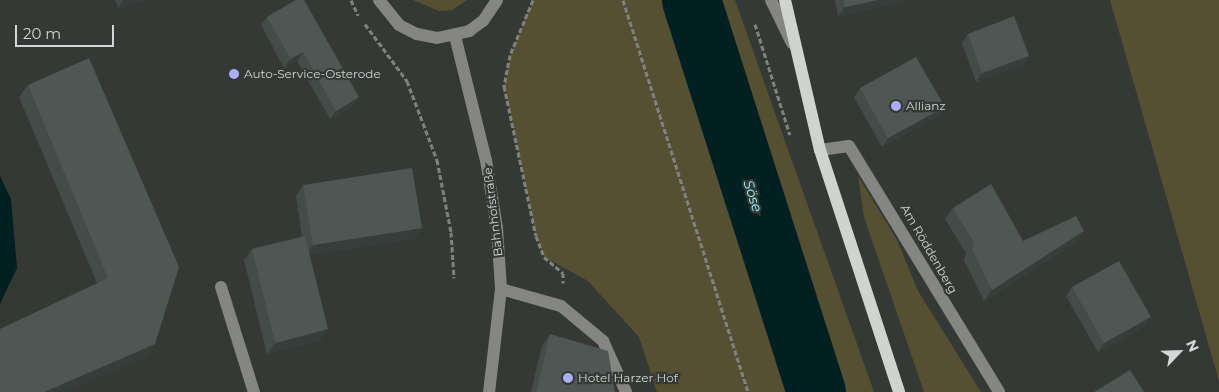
<!DOCTYPE html>
<html>
<head>
<meta charset="utf-8">
<style>
	body { margin:0 }
	#map { position:relative; width:1219px; height:392px; overflow:hidden; background:#343935; font-family:Montserrat,sans-serif }
	div>[style] { position:absolute }
	.green>* { inset:0; background:#565033 }
	.water>* { inset:0; background:#022022 }
	.river>* { height:59px; margin:-29.5px; padding:0 29.5px; transform-origin:29.5px; border-radius:29.5px; background:#022022 }
	.path>* { height:3px; margin-top:-1.5px; transform-origin:0; background:repeating-linear-gradient(90deg,#7f8380 0 5px,transparent 0 7.5px) }
	.minor>* { height:12px; margin:-6px; padding:0 6px; transform-origin:6px; border-radius:6px; background:#858683 }
	.major>* { height:12px; margin:-6px; padding:0 6px; transform-origin:6px; border-radius:6px; background:#d1d4ce }
	.wall>* { inset:0; background:#444b48 }
	.shaded-wall>* { inset:0; background:#373d3b }
	.building>* { inset:0; background:#4f5754 }
	.dots>* { width:14px; height:14px; translate:-50% -50%; box-sizing:border-box; border:2px solid #343935; border-radius:50% }
	span { translate:-50% -50%; white-space:nowrap; text-align:center; line-height:1.15; -webkit-text-stroke:4.5px #343935; paint-order:stroke }
	.poi-label { font-size:12px; color:#d3d6d4 }
	.left { translate:0 -50%; text-align:left }
	.street-label { font-size:12px; color:#d3d6d4 }
	.water-label { font-size:14px; color:#97f5fc; font-style:italic }
	.north { position:absolute; left:1154px; top:327px; width:50px; height:50px; -webkit-text-stroke:4px #343935; paint-order:stroke; rotate:66deg; font-size:14px; font-weight:700; line-height:20px; text-align:center; color:#d3d6d4 }
	.north::after { content:''; display:block; margin:auto; width:18px; height:22px; background:#d3d6d4; clip-path:polygon(50% 0,100% 100%,50% 72%,0 100%) }
	.scale { position:absolute; left:15px; top:25px; width:99px; height:22px; box-sizing:border-box; border:2px solid #d3d6d4; border-top:0; padding-left:6px; font-size:15px; line-height:18px; white-space:nowrap; color:#d3d6d4; -webkit-text-stroke:4px #343935; paint-order:stroke }
</style>
</head>
<body>
<div id="map">
	<div class="green">
		<i style="clip-path:polygon(413px 0,467px 0,452px 10px,439px 11px)"></i>
		<i style="clip-path:polygon(533px 0,735px 0,874px 392px,657px 392px,639px 337px,588px 281px,544px 257px,536px 236px,504px 86px,510px 55px)"></i>
		<i style="clip-path:polygon(1110px 0,1219px 0,1219px 381px)"></i>
		<i style="clip-path:polygon(858px 176px,897px 240px,918px 291px,981px 392px,924px 392px,864px 217px)"></i>
	</div>
	<div class="water">
		<i style="clip-path:polygon(0 176px,11px 199px,17px 268px,0 304px)"></i>
	</div>
	<div class="river">
		<i style="left:691px;top:0;width:411px;rotate:72.3deg"></i>
	</div>
	<div class="path">
		<i style="left:351px;top:0;width:17px;rotate:65deg"></i>
		<i style="left:533px;top:0;width:60px;rotate:112.7deg"></i>
		<i style="left:510px;top:55px;width:32px;rotate:101deg"></i>
		<i style="left:504px;top:86px;width:153px;rotate:78deg"></i>
		<i style="left:536px;top:236px;width:22px;rotate:69deg"></i>
		<i style="left:544px;top:257px;width:25px;rotate:40deg"></i>
		<i style="left:563px;top:273px;width:10px;rotate:90deg"></i>
		<i style="left:623px;top:0;width:411px;rotate:72.3deg"></i>
		<i style="left:365px;top:24px;width:71px;rotate:53.6deg"></i>
		<i style="left:407px;top:81px;width:85px;rotate:69.2deg"></i>
		<i style="left:437px;top:160px;width:73px;rotate:79deg"></i>
		<i style="left:451px;top:232px;width:46px;rotate:86.3deg"></i>
		<i style="left:755px;top:24px;width:116px;rotate:72.5deg"></i>
	</div>
	<div class="minor">
		<i style="left:379px;top:0;width:32px;rotate:51deg"></i>
		<i style="left:399px;top:25px;width:20px;rotate:27deg"></i>
		<i style="left:417px;top:34px;width:20px;rotate:11deg"></i>
		<i style="left:437px;top:38px;width:33px;rotate:-12deg"></i>
		<i style="left:469px;top:31px;width:17px;rotate:-36deg"></i>
		<i style="left:483px;top:21px;width:25px;rotate:-56deg"></i>
		<i style="left:771px;top:0;width:48px;rotate:64deg"></i>
		<i style="left:455px;top:36px;width:128px;rotate:76deg"></i>
		<i style="left:486px;top:160px;width:69px;rotate:80.8deg"></i>
		<i style="left:497px;top:228px;width:61px;rotate:86.2deg"></i>
		<i style="left:501px;top:289px;width:104px;rotate:96.6deg"></i>
		<i style="left:820px;top:150px;width:29px;rotate:-8deg"></i>
		<i style="left:849px;top:146px;width:288px;rotate:58.6deg"></i>
		<i style="left:221px;top:287px;width:110px;rotate:72.6deg"></i>
		<i style="left:501px;top:289px;width:62px;rotate:15.8deg"></i>
		<i style="left:561px;top:306px;width:55px;rotate:39.8deg"></i>
		<i style="left:603px;top:341px;width:56px;rotate:65.7deg"></i>
	</div>
	<div class="major">
		<i style="left:785px;top:0;width:154px;rotate:76.9deg"></i>
		<i style="left:820px;top:150px;width:255px;rotate:71.9deg"></i>
	</div>
	<div class="wall">
		<i style="clip-path:polygon(115px 0,145px 0,118px 8px)"></i>
		<i style="clip-path:polygon(296px 0,353px 106px,330px 119px,297px 61px,284px 68px,261px 25px,267px 17px)"></i>
		<i style="clip-path:polygon(835px 0,907px 0,907px 1px,838px 16px)"></i>
		<i style="clip-path:polygon(968px 34px,1029px 56px,1023px 65px,976px 82px,962px 43px)"></i>
		<i style="clip-path:polygon(28px 85px,155px 344px,146px 357px,63px 392px,0 392px,97px 283px,19px 97px)"></i>
		<i style="clip-path:polygon(860px 88px,945px 107px,939px 115px,882px 147px,854px 97px)"></i>
		<i style="clip-path:polygon(303px 185px,422px 228px,414px 239px,309px 255px,328px 329px,320px 340px,267px 354px,244px 260px,252px 249px,302px 237px,296px 196px)"></i>
		<i style="clip-path:polygon(953px 208px,1023px 241px,1077px 242px,984px 301px,964px 260px,966px 253px,945px 219px)"></i>
		<i style="clip-path:polygon(1072px 287px,1145px 326px,1098px 352px,1066px 296px)"></i>
		<i style="clip-path:polygon(550px 334px,615px 392px,531px 392px,542px 346px)"></i>
	</div>
	<div class="shaded-wall">
		<i style="clip-path:polygon(123px 0,145px 0,118px 8px)"></i>
		<i style="clip-path:polygon(878px 0,907px 0,907px 1px,838px 16px,845px 7px)"></i>
		<i style="clip-path:polygon(303px 52px,297px 61px,284px 68px,291px 59px)"></i>
		<i style="clip-path:polygon(1029px 56px,1023px 65px,976px 82px,982px 73px)"></i>
		<i style="clip-path:polygon(359px 97px,353px 106px,330px 119px,336px 111px)"></i>
		<i style="clip-path:polygon(945px 107px,939px 115px,882px 147px,888px 138px)"></i>
		<i style="clip-path:polygon(422px 228px,414px 239px,306px 256px,313px 245px)"></i>
		<i style="clip-path:polygon(1084px 231px,1077px 242px,984px 301px,992px 290px)"></i>
		<i style="clip-path:polygon(1151px 317px,1145px 326px,1098px 352px,1104px 343px)"></i>
		<i style="clip-path:polygon(328px 329px,320px 340px,267px 354px,275px 343px)"></i>
		<i style="clip-path:polygon(155px 344px,146px 357px,63px 392px,44px 392px)"></i>
	</div>
	<div class="building">
		<i style="clip-path:polygon(296px 0,304px 0,359px 97px,336px 111px,303px 52px,291px 59px,267px 17px)"></i>
		<i style="clip-path:polygon(843px 0,878px 0,845px 7px)"></i>
		<i style="clip-path:polygon(1014px 16px,1029px 56px,982px 73px,968px 34px)"></i>
		<i style="clip-path:polygon(916px 57px,945px 107px,888px 138px,860px 88px)"></i>
		<i style="clip-path:polygon(89px 58px,179px 267px,155px 344px,44px 392px,0 392px,0 329px,108px 278px,28px 85px)"></i>
		<i style="clip-path:polygon(412px 168px,422px 228px,313px 245px,303px 185px)"></i>
		<i style="clip-path:polygon(991px 184px,1023px 241px,1076px 216px,1084px 231px,992px 290px,972px 249px,974px 242px,953px 208px)"></i>
		<i style="clip-path:polygon(305px 236px,328px 329px,275px 343px,252px 249px)"></i>
		<i style="clip-path:polygon(1119px 261px,1151px 317px,1104px 343px,1072px 287px)"></i>
		<i style="clip-path:polygon(550px 334px,608px 351px,615px 392px,536px 392px)"></i>
		<i style="clip-path:polygon(1130px 370px,1144px 392px,1094px 392px)"></i>
	</div>
	<div class="dots">
		<i style="left:234px;top:74px;background:#a8b0fc"></i>
		<i style="left:896px;top:106px;background:#a8b0fc"></i>
		<i style="left:568px;top:378px;background:#a8b0fc"></i>
	</div>
	<div class="poi-label">
		<span class="left" style="left:244px;top:74px">Auto-Service-Osterode</span>
		<span class="left" style="left:906px;top:106px">Allianz</span>
		<span class="left" style="left:578px;top:378px">Hotel Harzer Hof</span>
	</div>
	<div class="street-label">
		<span style="left:493px;top:212px;rotate:-97deg">Bahnhofstraße</span>
		<span style="left:929px;top:249px;rotate:60deg">Am Röddenberg</span>
	</div>
	<div class="water-label">
		<span style="left:753px;top:196px;rotate:72deg">Söse</span>
	</div>
	<div class="north">N</div>
	<div class="scale">20 m</div>
</div>
</body>
</html>
